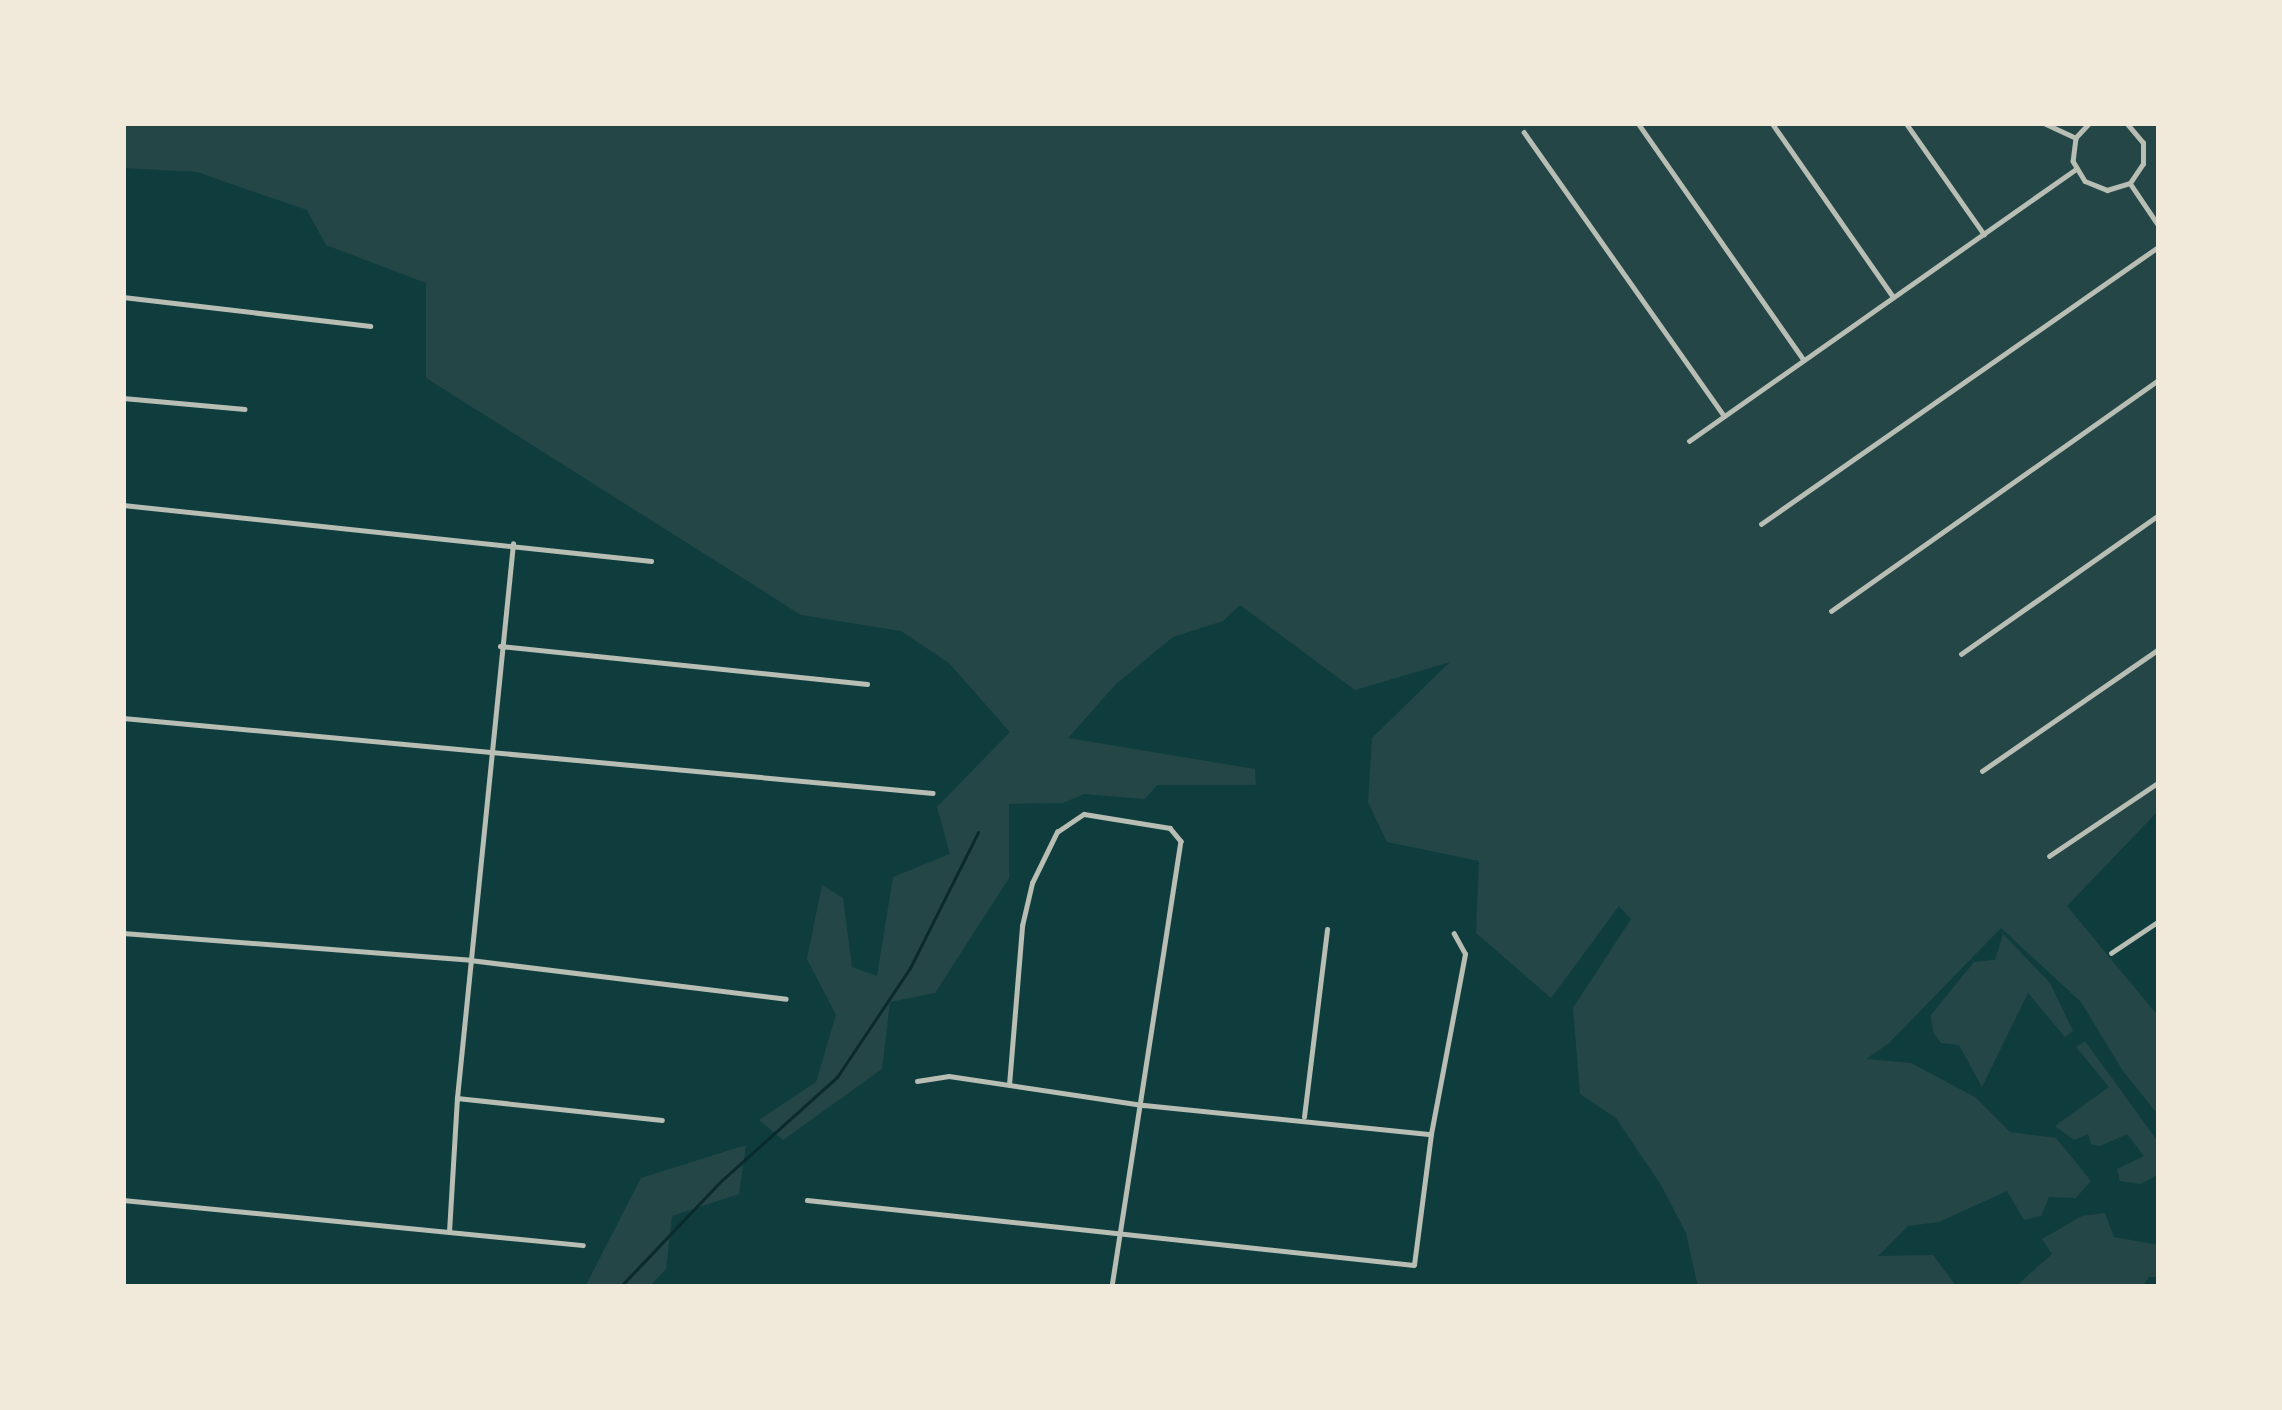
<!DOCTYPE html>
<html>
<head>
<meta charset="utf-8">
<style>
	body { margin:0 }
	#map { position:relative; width:2282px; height:1410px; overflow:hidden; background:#0f3d3e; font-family:"DM Sans",sans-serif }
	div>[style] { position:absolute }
	.green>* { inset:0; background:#244646 }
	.stream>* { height:3px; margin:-1.5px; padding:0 1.5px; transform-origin:1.5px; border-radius:1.5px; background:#0a2a2b }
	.minor>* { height:4.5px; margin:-2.25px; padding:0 2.25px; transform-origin:2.25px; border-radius:2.25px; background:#b8beb3 }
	span { translate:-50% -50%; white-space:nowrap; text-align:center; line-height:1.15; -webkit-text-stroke:10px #f1e9da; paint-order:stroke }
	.frame { position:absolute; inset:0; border:126px solid #f1e9da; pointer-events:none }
</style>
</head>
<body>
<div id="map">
	<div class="green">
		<i style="clip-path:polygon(123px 123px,2159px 123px,2159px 810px,2067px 906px,2159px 1017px,2159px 1116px,2123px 1071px,2081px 1002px,2001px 928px,1889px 1043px,1866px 1059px,1911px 1063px,1975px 1097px,2010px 1132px,2056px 1138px,2091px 1181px,2076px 1198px,2049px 1197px,2041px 1216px,2024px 1220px,2007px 1191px,1939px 1222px,1908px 1226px,1878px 1256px,1933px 1255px,1957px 1287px,1698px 1287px,1686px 1233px,1661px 1185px,1616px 1118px,1580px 1094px,1573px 1008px,1631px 919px,1619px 906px,1551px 998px,1476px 933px,1479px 861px,1387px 842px,1368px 802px,1372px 738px,1450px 662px,1355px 690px,1240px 605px,1223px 621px,1173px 637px,1116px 684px,1068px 738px,1255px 769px,1256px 785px,1157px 785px,1145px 799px,1084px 794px,1063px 803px,1009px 804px,1009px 878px,935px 993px,890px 1002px,882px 1069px,783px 1140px,759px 1120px,816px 1082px,836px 1015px,807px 959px,822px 885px,843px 898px,852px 967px,877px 976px,893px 877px,950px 854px,937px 807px,1010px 732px,949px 663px,901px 631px,801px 615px,426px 378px,426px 283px,326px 245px,307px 210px,197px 172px,123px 168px)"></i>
		<i style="clip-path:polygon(2003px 934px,2050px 983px,2073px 1031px,2065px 1037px,2028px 993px,1982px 1087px,1959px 1045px,1941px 1043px,1933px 1032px,1931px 1015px,1974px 962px,1995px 960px)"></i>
		<i style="clip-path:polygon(2085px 1041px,2159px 1143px,2159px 1174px,2141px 1184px,2120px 1181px,2117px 1169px,2144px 1156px,2127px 1134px,2100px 1146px,2091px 1144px,2088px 1134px,2074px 1140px,2055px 1126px,2109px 1087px,2076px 1047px)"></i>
		<i style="clip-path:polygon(746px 1145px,739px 1194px,672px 1216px,666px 1269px,649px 1287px,585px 1287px,641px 1178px)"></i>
		<i style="clip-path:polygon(2105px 1213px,2114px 1237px,2159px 1245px,2159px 1277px,2149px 1277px,2142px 1287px,2015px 1287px,2052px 1254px,2042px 1239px,2082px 1216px)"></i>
	</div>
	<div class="stream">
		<i style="left:620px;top:1287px;width:146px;rotate:-46.4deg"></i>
		<i style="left:721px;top:1181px;width:156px;rotate:-41.9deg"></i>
		<i style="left:837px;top:1077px;width:131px;rotate:-56.2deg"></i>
		<i style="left:910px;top:968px;width:152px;rotate:-63.4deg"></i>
	</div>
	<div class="minor">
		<i style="left:1638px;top:123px;width:288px;rotate:55deg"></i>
		<i style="left:1772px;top:123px;width:210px;rotate:55.1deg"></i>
		<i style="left:1906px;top:123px;width:136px;rotate:54.9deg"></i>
		<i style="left:2044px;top:123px;width:35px;rotate:25deg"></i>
		<i style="left:2090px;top:123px;width:21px;rotate:133deg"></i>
		<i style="left:2076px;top:138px;width:23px;rotate:97deg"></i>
		<i style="left:2073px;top:161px;width:23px;rotate:59deg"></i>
		<i style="left:2085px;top:181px;width:24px;rotate:22deg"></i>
		<i style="left:2107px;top:190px;width:24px;rotate:-17deg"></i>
		<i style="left:2130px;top:183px;width:23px;rotate:-56deg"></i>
		<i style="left:2143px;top:164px;width:21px;rotate:-90deg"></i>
		<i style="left:2143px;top:143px;width:26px;rotate:-130deg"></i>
		<i style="left:1524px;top:132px;width:347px;rotate:54.8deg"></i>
		<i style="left:2130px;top:183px;width:52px;rotate:56deg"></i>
		<i style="left:123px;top:297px;width:249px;rotate:6.7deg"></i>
		<i style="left:123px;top:398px;width:122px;rotate:5.2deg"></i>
		<i style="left:1689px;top:441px;width:473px;rotate:-35.1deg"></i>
		<i style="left:123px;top:505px;width:531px;rotate:6.05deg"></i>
		<i style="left:1761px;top:524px;width:485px;rotate:-34.9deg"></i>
		<i style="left:1831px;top:611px;width:401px;rotate:-35.2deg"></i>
		<i style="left:500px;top:646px;width:369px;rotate:5.9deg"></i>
		<i style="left:1961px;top:654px;width:242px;rotate:-35.1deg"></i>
		<i style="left:123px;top:718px;width:813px;rotate:5.29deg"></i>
		<i style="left:1982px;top:771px;width:215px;rotate:-34.6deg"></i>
		<i style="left:2049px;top:856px;width:133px;rotate:-33.9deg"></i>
		<i style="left:123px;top:933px;width:348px;rotate:4.4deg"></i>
		<i style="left:470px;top:960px;width:318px;rotate:7deg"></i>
		<i style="left:2111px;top:953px;width:58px;rotate:-33.7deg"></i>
		<i style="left:917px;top:1081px;width:32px;rotate:-9deg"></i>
		<i style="left:949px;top:1076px;width:197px;rotate:8.5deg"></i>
		<i style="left:1144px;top:1105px;width:288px;rotate:5.8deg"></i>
		<i style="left:1009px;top:1085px;width:160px;rotate:-85.3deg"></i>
		<i style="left:1022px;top:926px;width:44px;rotate:-76.9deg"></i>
		<i style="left:1032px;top:883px;width:57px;rotate:-63.9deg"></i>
		<i style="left:1057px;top:832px;width:32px;rotate:-34deg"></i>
		<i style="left:1084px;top:814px;width:87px;rotate:9.2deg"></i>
		<i style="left:1170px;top:828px;width:17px;rotate:50deg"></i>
		<i style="left:1181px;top:841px;width:451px;rotate:98.8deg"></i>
		<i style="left:457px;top:1098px;width:206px;rotate:6.1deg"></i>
		<i style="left:1304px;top:1117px;width:189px;rotate:-83deg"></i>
		<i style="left:123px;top:1200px;width:462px;rotate:5.6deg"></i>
		<i style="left:807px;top:1200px;width:610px;rotate:6.11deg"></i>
		<i style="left:1414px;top:1265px;width:132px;rotate:-82.6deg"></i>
		<i style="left:1431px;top:1134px;width:183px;rotate:-79.3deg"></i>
		<i style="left:1465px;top:954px;width:23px;rotate:-119deg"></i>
		<i style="left:449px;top:1232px;width:134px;rotate:-86.6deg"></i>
		<i style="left:457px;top:1098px;width:557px;rotate:-84.23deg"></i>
	</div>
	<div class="frame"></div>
</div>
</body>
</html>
